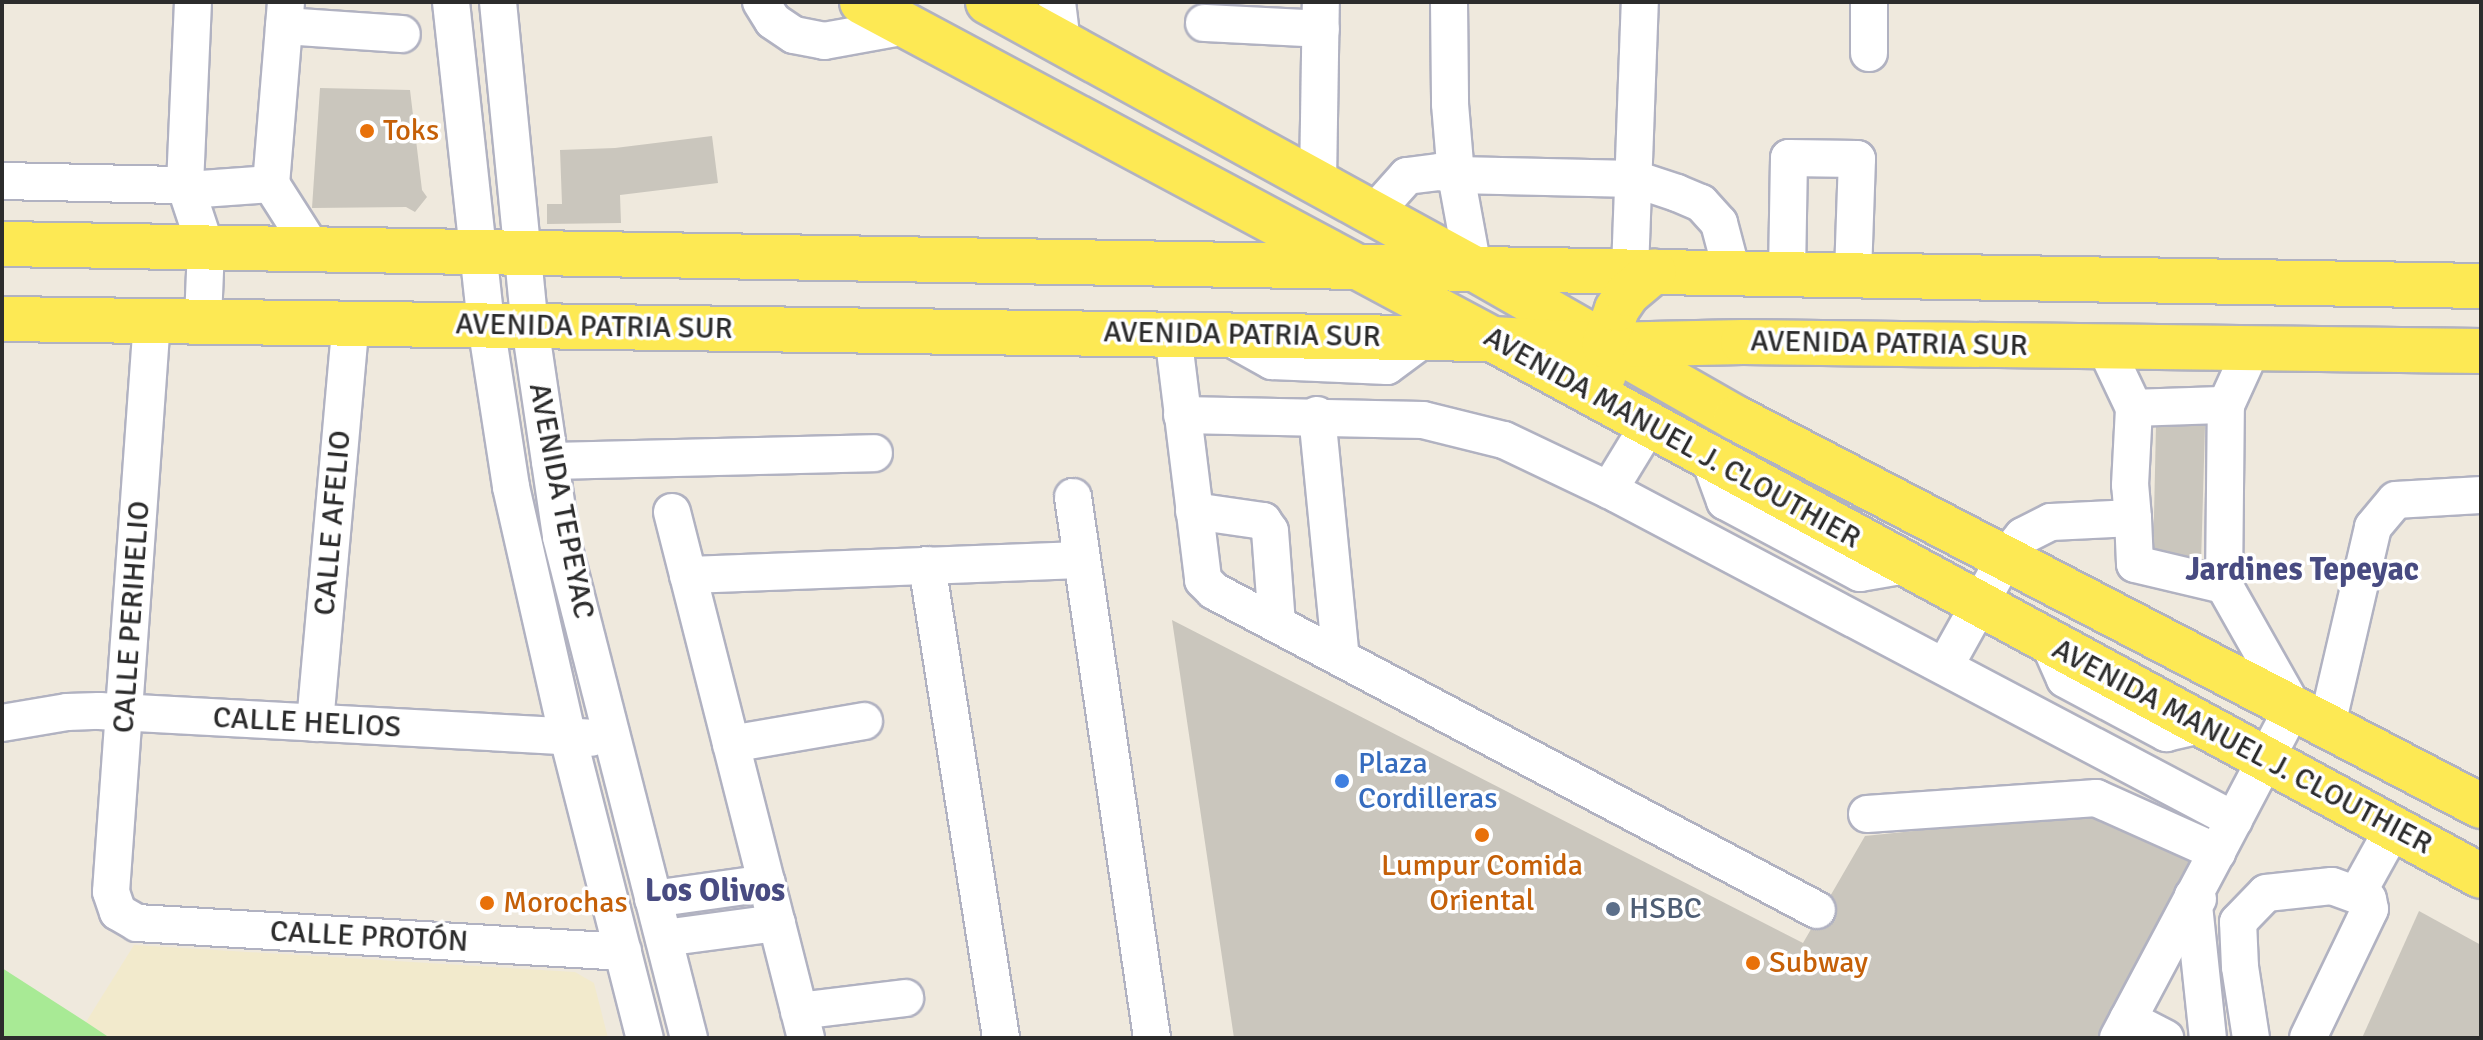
<!DOCTYPE html>
<html>
<head>
<meta charset="utf-8">
<style>
	body { margin:0 }
	#map { position:relative; width:2483px; height:1040px; overflow:hidden; background:#efe9dd; font-family:Signika,sans-serif }
	div>[style] { position:absolute }
	.education>* { inset:0; background:#f2eacc }
	.green>* { inset:0; background:#a8ea95 }
	.building>* { inset:0; background:#cac6bd }
	.roads { filter:drop-shadow(2px 0 #b1b2c1) drop-shadow(-2px 0 #b1b2c1) drop-shadow(0 2px #b1b2c1) drop-shadow(0 -2px #b1b2c1) }
	.minor>* { height:36px; margin:-18px; padding:0 18px; transform-origin:18px; border-radius:18px; background:#fff }
	.major>* { height:44px; margin:-22px; padding:0 22px; transform-origin:22px; border-radius:22px; background:#fde954 }
	.dots>* { width:22px; height:22px; translate:-50% -50%; box-sizing:border-box; border:4px solid #fff; border-radius:50% }
	span { translate:-50% -50%; white-space:nowrap; text-align:center; line-height:1.15; -webkit-text-stroke:7px #fff; paint-order:stroke }
	.food-label { font-size:30px; color:#c56008 }
	.left { translate:0 -50%; text-align:left }
	.street-label { font-size:30px; color:#2c2c2c }
	.shop-label { font-size:30px; color:#366cbe }
	.service-label { font-size:30px; color:#4e5e75 }
	.neighbourhood-label { font-size:32px; color:#484b81; font-weight:700 }
	.frame { position:absolute; inset:0; border:4px solid #2c2c2c; pointer-events:none }
</style>
</head>
<body>
<div id="map">
	<div class="education">
		<i style="clip-path:polygon(134px 945px,575px 972px,594px 983px,608px 1038px,110px 1038px,86px 1022px)"></i>
	</div>
	<div class="green">
		<i style="clip-path:polygon(2px 968px,86px 1022px,110px 1038px,2px 1038px)"></i>
	</div>
	<div class="building">
		<i style="clip-path:polygon(320px 88px,410px 90px,422px 190px,427px 197px,415px 212px,406px 207px,312px 208px)"></i>
		<i style="clip-path:polygon(712px 136px,718px 183px,620px 195px,621px 223px,547px 224px,547px 204px,562px 204px,560px 150px,615px 148px)"></i>
		<i style="clip-path:polygon(2156px 425px,2205px 426px,2201px 563px,2153px 562px)"></i>
		<i style="clip-path:polygon(1172px 620px,1803px 943px,1865px 836px,2096px 812px,2194px 863px,2104px 1038px,1234px 1038px)"></i>
		<i style="clip-path:polygon(2419px 911px,2481px 945px,2481px 1038px,2362px 1038px)"></i>
	</div>
	<div class="roads">
		<div class="minor">
			<i style="left:286px;top:2px;width:183px;rotate:94.7deg"></i>
			<i style="left:271px;top:184px;width:78px;rotate:57.5deg"></i>
			<i style="left:451px;top:2px;width:325px;rotate:83.8deg"></i>
			<i style="left:486px;top:325px;width:164px;rotate:81.2deg"></i>
			<i style="left:511px;top:487px;width:256px;rotate:77.2deg"></i>
			<i style="left:568px;top:737px;width:311px;rotate:75.7deg"></i>
			<i style="left:498px;top:2px;width:326px;rotate:84.4deg"></i>
			<i style="left:530px;top:326px;width:213px;rotate:81.6deg"></i>
			<i style="left:561px;top:537px;width:517px;rotate:75.67deg"></i>
			<i style="left:761px;top:2px;width:22px;rotate:58deg"></i>
			<i style="left:773px;top:21px;width:25px;rotate:34deg"></i>
			<i style="left:794px;top:35px;width:31px;rotate:11deg"></i>
			<i style="left:824px;top:41px;width:84px;rotate:-10.2deg"></i>
			<i style="left:1057px;top:2px;width:41px;rotate:83deg"></i>
			<i style="left:1449px;top:2px;width:102px;rotate:89.4deg"></i>
			<i style="left:1450px;top:104px;width:71px;rotate:85.2deg"></i>
			<i style="left:1456px;top:175px;width:179px;rotate:1.3deg"></i>
			<i style="left:1635px;top:179px;width:44px;rotate:18.4deg"></i>
			<i style="left:1677px;top:193px;width:26px;rotate:23deg"></i>
			<i style="left:1701px;top:203px;width:27px;rotate:48deg"></i>
			<i style="left:1719px;top:223px;width:51px;rotate:75.1deg"></i>
			<i style="left:1869px;top:2px;width:51px;rotate:90deg"></i>
			<i style="left:1204px;top:23px;width:117px;rotate:2.9deg"></i>
			<i style="left:284px;top:26px;width:118px;rotate:3.9deg"></i>
			<i style="left:2px;top:181px;width:183px;rotate:1.3deg"></i>
			<i style="left:185px;top:185px;width:66px;rotate:71.6deg"></i>
			<i style="left:206px;top:248px;width:73px;rotate:92.4deg"></i>
			<i style="left:1318px;top:183px;width:181px;rotate:-89.1deg"></i>
			<i style="left:185px;top:185px;width:183px;rotate:-87.5deg"></i>
			<i style="left:188px;top:190px;width:83px;rotate:-4.1deg"></i>
			<i style="left:1373px;top:214px;width:51px;rotate:-48.2deg"></i>
			<i style="left:1407px;top:176px;width:33px;rotate:-7deg"></i>
			<i style="left:1440px;top:172px;width:16px;rotate:11deg"></i>
			<i style="left:1456px;top:175px;width:95px;rotate:79.6deg"></i>
			<i style="left:1630px;top:270px;width:268px;rotate:-87.9deg"></i>
			<i style="left:1787px;top:273px;width:115px;rotate:-89deg"></i>
			<i style="left:1789px;top:158px;width:68px;rotate:0.8deg"></i>
			<i style="left:1857px;top:159px;width:115px;rotate:92deg"></i>
			<i style="left:152px;top:320px;width:573px;rotate:94.1deg"></i>
			<i style="left:111px;top:892px;width:21px;rotate:71deg"></i>
			<i style="left:118px;top:912px;width:22px;rotate:30deg"></i>
			<i style="left:137px;top:923px;width:487px;rotate:3.4deg"></i>
			<i style="left:1173px;top:334px;width:248px;rotate:83deg"></i>
			<i style="left:1203px;top:580px;width:16px;rotate:45deg"></i>
			<i style="left:1214px;top:591px;width:682px;rotate:27.88deg"></i>
			<i style="left:1225px;top:335px;width:54px;rotate:29deg"></i>
			<i style="left:1272px;top:361px;width:115px;rotate:2.5deg"></i>
			<i style="left:1387px;top:366px;width:47px;rotate:-36.4deg"></i>
			<i style="left:2134px;top:408px;width:92px;rotate:-1.9deg"></i>
			<i style="left:1182px;top:415px;width:241px;rotate:1.2deg"></i>
			<i style="left:1423px;top:420px;width:83px;rotate:13.9deg"></i>
			<i style="left:1504px;top:440px;width:125px;rotate:25.5deg"></i>
			<i style="left:1617px;top:494px;width:698px;rotate:27.85deg"></i>
			<i style="left:1317px;top:415px;width:244px;rotate:84.4deg"></i>
			<i style="left:1710px;top:460px;width:44px;rotate:69.9deg"></i>
			<i style="left:1725px;top:501px;width:153px;rotate:28.1deg"></i>
			<i style="left:1860px;top:573px;width:47px;rotate:-9.9deg"></i>
			<i style="left:550px;top:461px;width:324px;rotate:-1.4deg"></i>
			<i style="left:1609px;top:490px;width:75px;rotate:-58.6deg"></i>
			<i style="left:1073px;top:497px;width:547px;rotate:81.69deg"></i>
			<i style="left:1194px;top:511px;width:70px;rotate:8.2deg"></i>
			<i style="left:1263px;top:521px;width:12px;rotate:55deg"></i>
			<i style="left:1270px;top:531px;width:93px;rotate:85.7deg"></i>
			<i style="left:672px;top:512px;width:543px;rotate:75.71deg"></i>
			<i style="left:2133px;top:518px;width:46px;rotate:87.5deg"></i>
			<i style="left:2135px;top:564px;width:91px;rotate:13.3deg"></i>
			<i style="left:927px;top:565px;width:479px;rotate:81.1deg"></i>
			<i style="left:688px;top:575px;width:394px;rotate:-2.2deg"></i>
			<i style="left:2049px;top:643px;width:39px;rotate:66deg"></i>
			<i style="left:2065px;top:679px;width:115px;rotate:28.1deg"></i>
			<i style="left:2166px;top:733px;width:37px;rotate:-13deg"></i>
			<i style="left:1945px;top:666px;width:124px;rotate:-60.9deg"></i>
			<i style="left:2005px;top:558px;width:28px;rotate:-51deg"></i>
			<i style="left:2023px;top:536px;width:31px;rotate:-27deg"></i>
			<i style="left:2051px;top:522px;width:82px;rotate:-2.8deg"></i>
			<i style="left:2133px;top:518px;width:33px;rotate:-95deg"></i>
			<i style="left:2130px;top:485px;width:77px;rotate:-87deg"></i>
			<i style="left:2134px;top:408px;width:68px;rotate:-115.4deg"></i>
			<i style="left:2px;top:723px;width:66px;rotate:-9.6deg"></i>
			<i style="left:67px;top:712px;width:32px;rotate:-2deg"></i>
			<i style="left:99px;top:711px;width:493px;rotate:3.1deg"></i>
			<i style="left:315px;top:723px;width:402px;rotate:-84.9deg"></i>
			<i style="left:2327px;top:725px;width:203px;rotate:-76.9deg"></i>
			<i style="left:2373px;top:527px;width:35px;rotate:-50deg"></i>
			<i style="left:2396px;top:500px;width:85px;rotate:-3.4deg"></i>
			<i style="left:731px;top:744px;width:135px;rotate:-9.8deg"></i>
			<i style="left:1867px;top:814px;width:230px;rotate:-4deg"></i>
			<i style="left:2096px;top:798px;width:133px;rotate:24.1deg"></i>
			<i style="left:2217px;top:852px;width:164px;rotate:-62.3deg"></i>
			<i style="left:2293px;top:707px;width:140px;rotate:-119.5deg"></i>
			<i style="left:2224px;top:585px;width:180px;rotate:-89.4deg"></i>
			<i style="left:2226px;top:405px;width:63px;rotate:-65.5deg"></i>
			<i style="left:2357px;top:894px;width:74px;rotate:-61deg"></i>
			<i style="left:653px;top:899px;width:115px;rotate:-8deg"></i>
			<i style="left:2198px;top:899px;width:6px;rotate:-149deg"></i>
			<i style="left:2193px;top:896px;width:143px;rotate:84deg"></i>
			<i style="left:664px;top:938px;width:114px;rotate:-7.6deg"></i>
			<i style="left:799px;top:1011px;width:107px;rotate:-7deg"></i>
			<i style="left:2128px;top:1019px;width:42px;rotate:27.2deg"></i>
			<i style="left:2118px;top:1038px;width:211px;rotate:-62deg"></i>
			<i style="left:2251px;top:1038px;width:72px;rotate:-98.8deg"></i>
			<i style="left:2240px;top:967px;width:45px;rotate:-92.5deg"></i>
			<i style="left:2238px;top:922px;width:40px;rotate:-46deg"></i>
			<i style="left:2266px;top:893px;width:66px;rotate:-6.1deg"></i>
			<i style="left:2332px;top:886px;width:38px;rotate:20deg"></i>
			<i style="left:2368px;top:899px;width:10px;rotate:79deg"></i>
			<i style="left:2370px;top:909px;width:143px;rotate:115.7deg"></i>
		</div>
		<div class="major">
			<i style="left:862px;top:2px;width:714px;rotate:28.14deg"></i>
			<i style="left:1492px;top:339px;width:1125px;rotate:28.5deg"></i>
			<i style="left:988px;top:2px;width:553px;rotate:28.74deg"></i>
			<i style="left:1473px;top:268px;width:303px;rotate:29.7deg"></i>
			<i style="left:1736px;top:418px;width:840px;rotate:27.51deg"></i>
			<i style="left:2px;top:244px;width:2479px;rotate:0.97deg"></i>
			<i style="left:2px;top:319px;width:1490px;rotate:0.77deg"></i>
			<i style="left:1492px;top:339px;width:112px;rotate:3.1deg"></i>
			<i style="left:1604px;top:345px;width:139px;rotate:-1.2deg"></i>
			<i style="left:1743px;top:342px;width:738px;rotate:0.7deg"></i>
			<i style="left:1604px;top:374px;width:29px;rotate:-90deg"></i>
			<i style="left:1604px;top:345px;width:38px;rotate:-70deg"></i>
			<i style="left:1617px;top:309px;width:18px;rotate:-56deg"></i>
			<i style="left:1627px;top:294px;width:35px;rotate:-40deg"></i>
		</div>
	</div>
	<div class="dots">
		<i style="left:367px;top:131px;background:#e8710a"></i>
		<i style="left:1342px;top:781px;background:#3f7fe0"></i>
		<i style="left:1482px;top:835px;background:#e8710a"></i>
		<i style="left:487px;top:903px;background:#e8710a"></i>
		<i style="left:1613px;top:909px;background:#5c6f8a"></i>
		<i style="left:1753px;top:963px;background:#e8710a"></i>
	</div>
	<div class="food-label">
		<span class="left" style="left:383px;top:131px">Toks</span>
		<span style="left:1482px;top:883px">Lumpur Comida<br>Oriental</span>
		<span class="left" style="left:503px;top:903px">Morochas</span>
		<span class="left" style="left:1769px;top:963px">Subway</span>
	</div>
	<div class="street-label">
		<span style="left:594px;top:327px;rotate:1deg">AVENIDA PATRIA SUR</span>
		<span style="left:1242px;top:335px;rotate:1deg">AVENIDA PATRIA SUR</span>
		<span style="left:1889px;top:344px;rotate:1deg">AVENIDA PATRIA SUR</span>
		<span style="left:1672px;top:438px;rotate:29deg">AVENIDA MANUEL J. CLOUTHIER</span>
		<span style="left:561px;top:501px;rotate:79deg">AVENIDA TEPEYAC</span>
		<span style="left:333px;top:523px;rotate:-85deg">CALLE AFELIO</span>
		<span style="left:132px;top:617px;rotate:-86deg">CALLE PERIHELIO</span>
		<span style="left:307px;top:723px;rotate:3deg">CALLE HELIOS</span>
		<span style="left:2242px;top:747px;rotate:28deg">AVENIDA MANUEL J. CLOUTHIER</span>
		<span style="left:369px;top:937px;rotate:3deg">CALLE PROTÓN</span>
	</div>
	<div class="shop-label">
		<span class="left" style="left:1358px;top:781px">Plaza<br>Cordilleras</span>
	</div>
	<div class="service-label">
		<span class="left" style="left:1629px;top:909px">HSBC</span>
	</div>
	<div class="neighbourhood-label">
		<span style="left:2302px;top:570px">Jardines Tepeyac</span>
		<span style="left:715px;top:891px">Los Olivos</span>
	</div>
	<div class="frame"></div>
</div>
</body>
</html>
